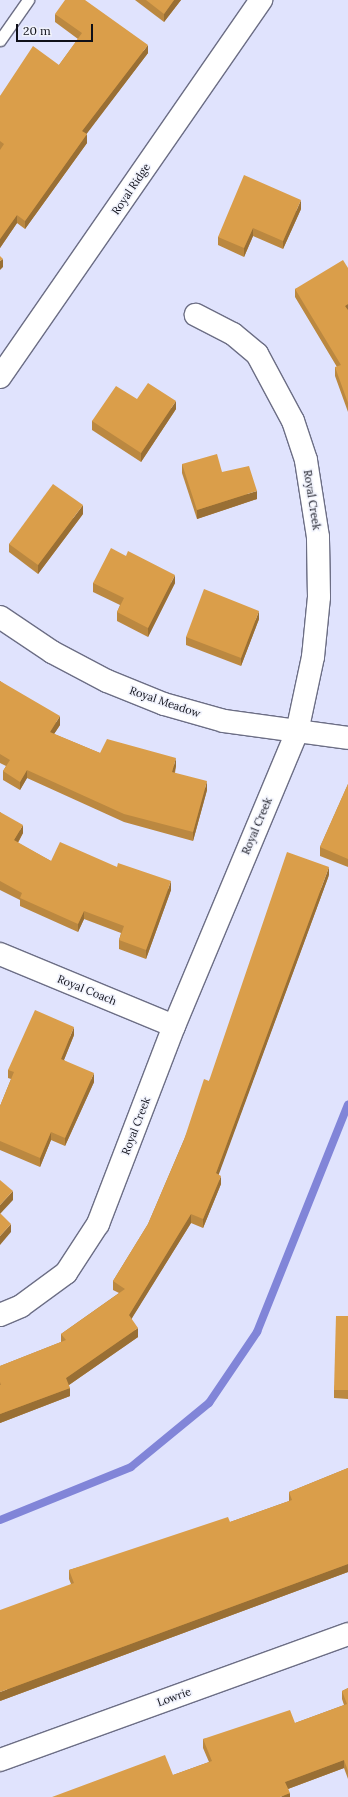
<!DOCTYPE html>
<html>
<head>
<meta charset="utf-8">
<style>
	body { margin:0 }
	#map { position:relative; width:348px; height:1797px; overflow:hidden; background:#e0e3fd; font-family:Lora,serif }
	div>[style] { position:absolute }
	.stream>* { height:8px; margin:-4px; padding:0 4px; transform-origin:4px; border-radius:4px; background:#8185d8 }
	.roads { filter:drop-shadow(1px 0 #6c6e85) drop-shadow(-1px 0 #6c6e85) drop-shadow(0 1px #6c6e85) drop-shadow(0 -1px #6c6e85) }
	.lane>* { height:11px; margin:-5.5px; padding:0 5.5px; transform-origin:5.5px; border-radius:5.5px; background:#fff }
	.street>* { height:22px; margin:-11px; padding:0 11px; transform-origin:11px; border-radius:11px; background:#fff }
	.secondary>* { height:22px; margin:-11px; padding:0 11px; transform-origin:11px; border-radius:11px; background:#fff }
	.wall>* { inset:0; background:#bb8840 }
	.shaded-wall>* { inset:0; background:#996f34 }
	.building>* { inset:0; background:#da9e4a }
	span { translate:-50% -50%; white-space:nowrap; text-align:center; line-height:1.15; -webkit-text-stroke:3px #f0f2fc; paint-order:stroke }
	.street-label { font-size:11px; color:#0f1019 }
	.scale { position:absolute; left:16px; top:24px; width:77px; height:18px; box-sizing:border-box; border:2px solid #0f1019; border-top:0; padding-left:5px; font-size:12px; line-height:14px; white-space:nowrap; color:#0f1019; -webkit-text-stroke:3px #f0f2fc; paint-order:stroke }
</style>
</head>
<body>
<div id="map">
	<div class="stream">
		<i style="left:0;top:1520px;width:141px;rotate:-22deg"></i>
		<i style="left:131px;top:1467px;width:101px;rotate:-39.4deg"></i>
		<i style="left:209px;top:1403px;width:86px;rotate:-55.9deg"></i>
		<i style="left:257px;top:1332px;width:245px;rotate:-68.2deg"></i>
	</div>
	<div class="roads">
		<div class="lane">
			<i style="left:0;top:40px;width:49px;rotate:-55deg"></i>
		</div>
		<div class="street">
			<i style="left:0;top:617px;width:63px;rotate:33.9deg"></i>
			<i style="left:52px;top:652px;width:62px;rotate:27.8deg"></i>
			<i style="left:107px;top:681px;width:61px;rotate:22deg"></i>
			<i style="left:164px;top:704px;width:62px;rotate:15.8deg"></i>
			<i style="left:224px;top:721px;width:125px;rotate:7.8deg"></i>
			<i style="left:0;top:954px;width:188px;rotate:22.5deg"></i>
			<i style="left:0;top:1315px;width:23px;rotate:-23deg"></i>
			<i style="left:21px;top:1306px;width:56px;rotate:-36.3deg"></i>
			<i style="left:66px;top:1273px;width:59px;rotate:-56.9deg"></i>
			<i style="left:98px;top:1224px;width:212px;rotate:-69deg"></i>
			<i style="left:174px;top:1026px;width:319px;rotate:-67.3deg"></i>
			<i style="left:297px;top:732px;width:77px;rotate:-78deg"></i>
			<i style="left:313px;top:657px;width:60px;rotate:-84.3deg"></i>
			<i style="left:319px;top:597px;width:60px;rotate:-91deg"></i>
			<i style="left:318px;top:537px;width:78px;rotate:-98.9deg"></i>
			<i style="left:306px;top:460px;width:41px;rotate:-108.4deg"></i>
			<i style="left:293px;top:421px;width:76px;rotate:-118.2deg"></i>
			<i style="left:257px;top:354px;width:31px;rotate:-140deg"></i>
			<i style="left:233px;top:334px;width:42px;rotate:-152.8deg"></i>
			<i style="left:0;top:1760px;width:370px;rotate:-19.9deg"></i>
		</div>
		<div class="secondary">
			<i style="left:0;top:377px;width:459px;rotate:-55.3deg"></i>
		</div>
	</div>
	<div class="wall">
		<i style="clip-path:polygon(135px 0,181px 0,164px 22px)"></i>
		<i style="clip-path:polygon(55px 14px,148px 53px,86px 134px,87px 143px,25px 229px,17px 223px,0 248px,0 96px,59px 65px,78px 39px,55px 22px)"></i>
		<i style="clip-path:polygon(301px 209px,283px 249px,253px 236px,244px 257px,218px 245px,218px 237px)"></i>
		<i style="clip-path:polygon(348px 268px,348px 412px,335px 376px,335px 367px,337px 367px,295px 297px,295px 289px)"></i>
		<i style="clip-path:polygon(137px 399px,176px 409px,141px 462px,92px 430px,92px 421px)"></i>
		<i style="clip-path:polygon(182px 464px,257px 499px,197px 519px,182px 473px)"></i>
		<i style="clip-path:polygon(83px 514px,38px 574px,9px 552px,9px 544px)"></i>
		<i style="clip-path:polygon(93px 583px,175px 583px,148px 637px,117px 621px,117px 612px,120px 605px,93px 592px)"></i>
		<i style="clip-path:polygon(259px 619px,241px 666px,186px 645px,186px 637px)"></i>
		<i style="clip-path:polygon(0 681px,60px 725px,54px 734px,100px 753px,176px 766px,175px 773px,207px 790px,193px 841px,124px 822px,27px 778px,20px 790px,3px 780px,3px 771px,6px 766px,0 763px)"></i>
		<i style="clip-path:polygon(348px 784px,348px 867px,320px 856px,320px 847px)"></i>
		<i style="clip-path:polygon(0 812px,23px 833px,18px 843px,51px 861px,117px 867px,171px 890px,146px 959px,119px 949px,119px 940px,121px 933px,84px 919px,78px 932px,20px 906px,20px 900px,0 890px)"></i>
		<i style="clip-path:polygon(329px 875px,218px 1175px,221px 1184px,203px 1228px,191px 1223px,131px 1319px,138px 1337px,69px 1385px,70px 1396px,0 1423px,0 1366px,61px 1342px,61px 1334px,119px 1293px,113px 1290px,113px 1281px,148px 1224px,209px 1081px)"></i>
		<i style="clip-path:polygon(74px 1035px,64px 1060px,94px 1082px,65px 1146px,51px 1140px,40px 1167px,0 1150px,0 1106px,11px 1079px,8px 1078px,8px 1070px)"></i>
		<i style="clip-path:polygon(348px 1316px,348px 1399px,334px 1398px,334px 1390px)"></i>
		<i style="clip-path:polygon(348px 1468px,348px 1572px,0 1701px,71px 1584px,69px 1579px,69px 1570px,230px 1522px,289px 1501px,289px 1492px)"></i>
		<i style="clip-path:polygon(348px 1688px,348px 1779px,344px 1768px,288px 1789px,290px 1797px,173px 1775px,209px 1762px,203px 1748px,203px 1739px,295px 1723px,344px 1705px,342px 1699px,342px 1691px)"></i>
	</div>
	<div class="shaded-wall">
		<i style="clip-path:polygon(174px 0,181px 0,164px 22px,164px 14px)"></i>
		<i style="clip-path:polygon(148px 45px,148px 53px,82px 140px,82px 131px)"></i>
		<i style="clip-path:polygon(87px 134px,87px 143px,25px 229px,25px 221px)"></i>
		<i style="clip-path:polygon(301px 200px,301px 209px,283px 249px,283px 241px)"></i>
		<i style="clip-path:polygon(17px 215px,17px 223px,0 248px,0 239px)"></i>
		<i style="clip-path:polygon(253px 228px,253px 236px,244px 257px,244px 248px)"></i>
		<i style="clip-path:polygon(3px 259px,3px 267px,0 270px,0 261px)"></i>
		<i style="clip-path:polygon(348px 304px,348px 313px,345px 306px)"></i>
		<i style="clip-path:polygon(176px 401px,176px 409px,141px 462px,141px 453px)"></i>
		<i style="clip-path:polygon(257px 491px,257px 499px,197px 519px,197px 510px)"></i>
		<i style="clip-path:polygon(83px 505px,83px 514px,38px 574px,38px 565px)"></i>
		<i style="clip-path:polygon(175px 575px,175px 583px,148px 637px,148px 628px)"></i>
		<i style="clip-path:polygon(259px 611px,259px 619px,241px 666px,241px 658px)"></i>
		<i style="clip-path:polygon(60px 716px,60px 725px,50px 740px,50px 732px)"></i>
		<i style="clip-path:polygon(176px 758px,176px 766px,172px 781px,172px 772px)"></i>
		<i style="clip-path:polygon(27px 770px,27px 778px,20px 790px,20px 782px)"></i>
		<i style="clip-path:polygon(207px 781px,207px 790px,193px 841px,193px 832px)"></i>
		<i style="clip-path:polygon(23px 825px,23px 833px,14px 849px,14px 840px)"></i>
		<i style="clip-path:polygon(329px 867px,329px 875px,216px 1182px,216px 1173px)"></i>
		<i style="clip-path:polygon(171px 881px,171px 890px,146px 959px,146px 950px)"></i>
		<i style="clip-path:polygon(84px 911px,84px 919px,78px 932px,78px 924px)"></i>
		<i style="clip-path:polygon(74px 1027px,74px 1035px,61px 1067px,61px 1059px)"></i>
		<i style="clip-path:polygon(94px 1073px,94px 1082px,65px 1146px,65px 1138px)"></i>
		<i style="clip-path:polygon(51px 1132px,51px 1140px,40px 1167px,40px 1158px)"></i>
		<i style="clip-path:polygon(221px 1176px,221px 1184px,203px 1228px,203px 1219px)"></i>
		<i style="clip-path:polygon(13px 1191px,13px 1200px,0 1214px,0 1205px)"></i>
		<i style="clip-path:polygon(191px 1214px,191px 1223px,129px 1323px,129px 1315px)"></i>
		<i style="clip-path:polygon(11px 1224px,11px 1232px,0 1245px,0 1236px)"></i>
		<i style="clip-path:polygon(138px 1328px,138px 1337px,66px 1387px,66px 1378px)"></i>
		<i style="clip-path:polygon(70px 1388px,70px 1396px,0 1423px,0 1414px)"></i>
		<i style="clip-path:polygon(348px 1564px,348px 1572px,0 1701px,0 1692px)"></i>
		<i style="clip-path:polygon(344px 1760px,344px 1768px,285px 1790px,285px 1782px)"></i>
		<i style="clip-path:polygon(290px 1793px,290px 1797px,280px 1797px)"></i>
	</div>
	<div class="building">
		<i style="clip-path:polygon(65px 0,85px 0,148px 45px,82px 131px,87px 134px,25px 221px,17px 215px,0 239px,0 150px,4px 144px,0 141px,0 96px,33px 46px,59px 65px,82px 33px,55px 14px)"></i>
		<i style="clip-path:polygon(146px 0,174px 0,164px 14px)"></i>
		<i style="clip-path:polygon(244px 175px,301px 200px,283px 241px,253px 228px,244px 248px,218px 237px)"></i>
		<i style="clip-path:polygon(0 256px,3px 259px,0 261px)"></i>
		<i style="clip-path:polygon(343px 260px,348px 268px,348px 304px,345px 306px,348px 310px,348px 403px,335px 367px,341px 365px,295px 289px)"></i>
		<i style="clip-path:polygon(148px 383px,176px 401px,141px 453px,92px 421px,116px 386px,137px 399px)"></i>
		<i style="clip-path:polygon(217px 454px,222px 472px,249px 466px,257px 491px,197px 510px,182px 464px)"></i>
		<i style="clip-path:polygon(53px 484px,83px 505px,38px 565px,9px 544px)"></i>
		<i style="clip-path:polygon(111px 548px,126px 556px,128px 551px,175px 575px,148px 628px,117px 612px,124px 598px,93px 583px)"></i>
		<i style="clip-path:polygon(204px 589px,259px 611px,241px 658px,186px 637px)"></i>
		<i style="clip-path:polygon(0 681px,60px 716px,50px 732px,100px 753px,107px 739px,176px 758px,172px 772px,207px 781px,193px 832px,124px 814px,27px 770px,20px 782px,3px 771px,10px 760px,0 754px)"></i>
		<i style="clip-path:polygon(348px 784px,348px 859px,320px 847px)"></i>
		<i style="clip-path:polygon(0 812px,23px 825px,14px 840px,51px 861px,60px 842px,117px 867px,118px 863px,171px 881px,146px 950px,119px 940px,124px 926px,84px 911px,78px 924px,20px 898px,22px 893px,0 881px)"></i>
		<i style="clip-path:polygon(287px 852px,329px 867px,216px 1173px,221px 1176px,203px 1219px,191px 1214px,129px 1315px,138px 1328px,66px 1378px,70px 1388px,0 1414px,0 1385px,1px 1385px,0 1382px,0 1366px,66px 1340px,61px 1334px,125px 1289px,113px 1281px,148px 1224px,184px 1140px,204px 1079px,209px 1081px)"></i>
		<i style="clip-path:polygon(35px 1010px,74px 1027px,61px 1059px,94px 1073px,65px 1138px,51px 1132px,40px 1158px,0 1141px,0 1106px,14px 1072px,8px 1070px)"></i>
		<i style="clip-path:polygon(0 1180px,13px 1191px,0 1205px)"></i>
		<i style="clip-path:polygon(0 1213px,11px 1224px,0 1236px)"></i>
		<i style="clip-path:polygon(336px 1316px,348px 1316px,348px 1390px,334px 1390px)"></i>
		<i style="clip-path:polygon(348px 1468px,348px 1564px,0 1692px,0 1610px,74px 1583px,69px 1570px,228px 1517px,230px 1522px,292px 1500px,289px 1492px)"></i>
		<i style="clip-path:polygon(348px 1688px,348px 1771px,344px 1760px,285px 1782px,290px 1793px,280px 1797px,52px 1797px,165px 1755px,173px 1775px,212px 1761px,203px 1739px,290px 1710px,295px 1723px,347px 1704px,342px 1691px)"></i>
	</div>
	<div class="street-label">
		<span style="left:131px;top:189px;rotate:-56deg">Royal Ridge</span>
		<span style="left:312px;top:500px;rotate:81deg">Royal Creek</span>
		<span style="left:165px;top:702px;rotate:19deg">Royal Meadow</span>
		<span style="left:257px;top:826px;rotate:-67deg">Royal Creek</span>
		<span style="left:87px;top:990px;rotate:22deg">Royal Coach</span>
		<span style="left:136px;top:1126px;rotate:-69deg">Royal Creek</span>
		<span style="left:174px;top:1697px;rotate:-20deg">Lowrie</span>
	</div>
	<div class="scale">20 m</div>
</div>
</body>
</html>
